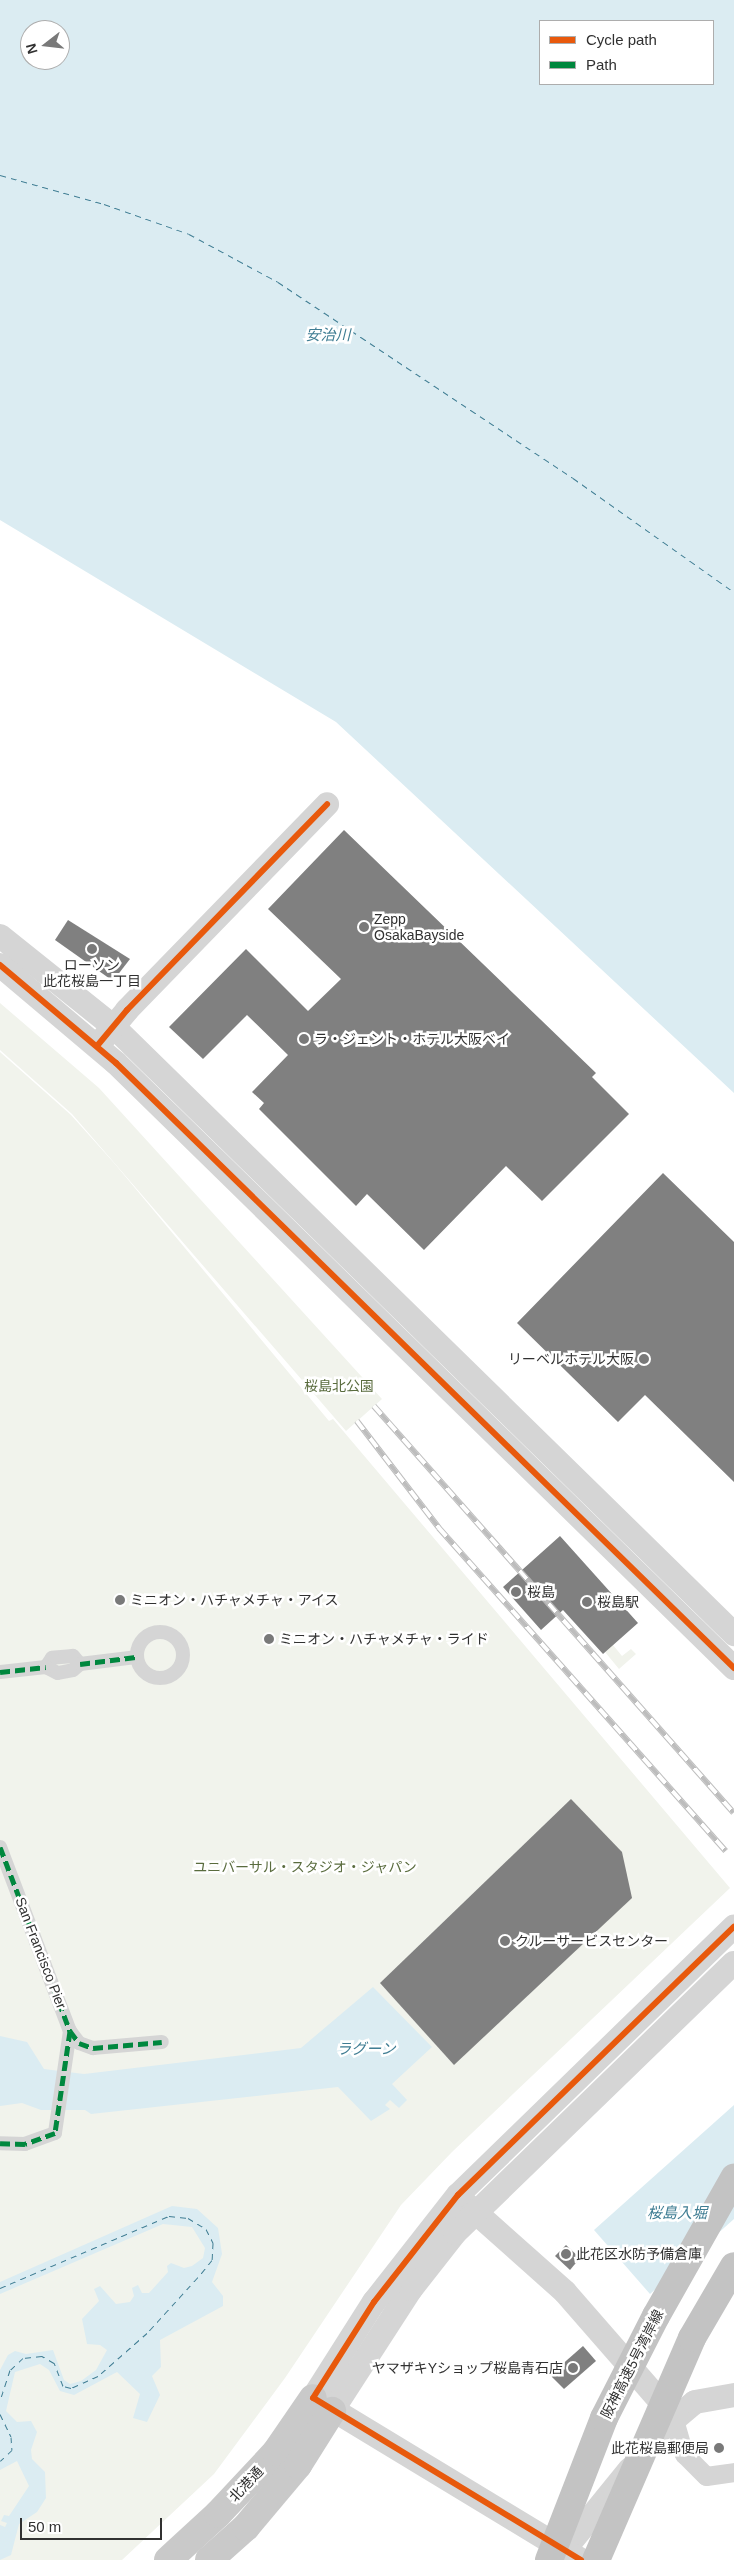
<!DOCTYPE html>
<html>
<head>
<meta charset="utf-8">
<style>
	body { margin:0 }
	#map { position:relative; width:734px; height:2560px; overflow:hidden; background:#fff; font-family:Helvetica,"Noto Sans JP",sans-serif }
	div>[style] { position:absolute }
	.green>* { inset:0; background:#f1f3ec }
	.water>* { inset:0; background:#dbecf2 }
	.ferry>* { height:1px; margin-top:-0.5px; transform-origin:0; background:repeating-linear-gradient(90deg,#3f7d93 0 6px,transparent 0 11px) }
	.building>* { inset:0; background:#808080 }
	.pedestrian>* { height:14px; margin:-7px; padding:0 7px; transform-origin:7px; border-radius:7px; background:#d5d5d5 }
	.pedestrian>.ring { margin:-7px; padding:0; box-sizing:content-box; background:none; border:14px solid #d5d5d5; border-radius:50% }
	.minor>* { height:19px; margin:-9.5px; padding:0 9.5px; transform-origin:9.5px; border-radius:9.5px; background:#d5d5d5 }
	.tertiary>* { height:24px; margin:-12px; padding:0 12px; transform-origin:12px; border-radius:12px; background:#d5d5d5 }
	.primary>* { height:28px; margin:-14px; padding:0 14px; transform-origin:14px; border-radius:14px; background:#c9c9c9 }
	.rail>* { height:5.5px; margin-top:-2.75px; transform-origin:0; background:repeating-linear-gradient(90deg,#fff 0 11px,#bdbdbd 0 22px); box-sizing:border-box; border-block:1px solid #bdbdbd }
	.motorway-bridge>* { height:28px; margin:-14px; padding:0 14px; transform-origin:14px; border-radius:14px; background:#c3c3c3 }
	.quiet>* { height:5px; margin-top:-2.5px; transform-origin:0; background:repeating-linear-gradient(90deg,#00873e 0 10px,transparent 0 15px) }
	.cycleway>* { height:6px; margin:-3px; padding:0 3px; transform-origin:3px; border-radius:3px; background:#e8590c }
	.dots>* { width:14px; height:14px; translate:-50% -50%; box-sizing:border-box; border:2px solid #fff; border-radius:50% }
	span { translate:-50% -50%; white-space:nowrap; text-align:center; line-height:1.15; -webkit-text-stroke:5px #fff; paint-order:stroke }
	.poi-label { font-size:14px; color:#313131 }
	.left { translate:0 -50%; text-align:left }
	.right { translate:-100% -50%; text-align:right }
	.park-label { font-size:14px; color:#5a6c3e }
	.street-label { font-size:14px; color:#313131 }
	.water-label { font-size:15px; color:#3f7d93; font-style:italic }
	.legend { position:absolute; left:539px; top:20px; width:175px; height:65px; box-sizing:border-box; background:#fff; border:1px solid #adadad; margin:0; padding:6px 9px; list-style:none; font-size:15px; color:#313131 }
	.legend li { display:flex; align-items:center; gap:10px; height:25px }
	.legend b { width:25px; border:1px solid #adadad }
	.north { position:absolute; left:20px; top:20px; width:50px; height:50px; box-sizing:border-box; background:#fff; border:1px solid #adadad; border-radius:50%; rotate:254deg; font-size:14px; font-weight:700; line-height:20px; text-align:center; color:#313131 }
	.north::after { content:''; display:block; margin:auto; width:18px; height:22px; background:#797979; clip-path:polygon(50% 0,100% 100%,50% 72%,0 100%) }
	.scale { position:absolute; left:20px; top:2518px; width:142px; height:22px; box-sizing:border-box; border:2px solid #313131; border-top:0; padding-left:6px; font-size:15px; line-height:18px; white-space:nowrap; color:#313131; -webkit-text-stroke:4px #fff; paint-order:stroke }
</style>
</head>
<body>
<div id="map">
	<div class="green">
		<i style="clip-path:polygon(0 1003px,99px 1088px,382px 1399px,346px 1431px,72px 1114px,0 1050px)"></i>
		<i style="clip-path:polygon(0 1052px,71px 1115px,115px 1164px,329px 1421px,333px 1419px,730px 1888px,452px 2152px,401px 2205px,285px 2378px,214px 2474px,122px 2560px,0 2560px)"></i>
		<i style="clip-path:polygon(613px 1645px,622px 1656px,631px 1649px,636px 1654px,619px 1669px,605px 1652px)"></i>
	</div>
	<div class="water">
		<i style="clip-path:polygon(evenodd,0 0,734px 0,734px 1093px,336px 722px,0 520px,0 0,713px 21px,713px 84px,540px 84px,540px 21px,713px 21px,0 0,30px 30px,60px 30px,60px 60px,30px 60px,30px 30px)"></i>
		<i style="clip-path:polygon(373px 1987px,432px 2047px,392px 2084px,407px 2100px,399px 2108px,390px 2100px,385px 2105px,390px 2109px,371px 2121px,338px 2087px,91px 2114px,85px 2110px,41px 2110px,22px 2103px,0 2106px,0 2036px,27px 2042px,44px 2069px,84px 2074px,301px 2048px)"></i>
		<i style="clip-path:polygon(734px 2105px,734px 2219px,650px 2294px,594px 2230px)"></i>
		<i style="clip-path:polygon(172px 2206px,197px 2209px,218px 2228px,222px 2254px,212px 2282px,223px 2296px,223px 2306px,160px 2340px,161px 2367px,152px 2376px,160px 2395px,147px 2422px,133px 2418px,140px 2394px,117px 2372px,74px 2395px,60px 2391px,49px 2370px,40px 2364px,15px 2372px,6px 2411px,17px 2422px,31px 2421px,37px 2432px,31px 2450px,32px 2459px,45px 2472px,46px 2498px,37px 2512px,19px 2524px,11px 2555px,0 2560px,0 2525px,5px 2527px,7px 2523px,1px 2521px,4px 2515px,9px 2516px,29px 2486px,17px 2461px,0 2470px,0 2370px,8px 2355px,15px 2351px,26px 2354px,53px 2350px,64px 2380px,70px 2384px,81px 2381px,96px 2370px,107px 2350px,100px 2345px,87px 2344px,82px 2319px,99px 2301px,94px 2289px,100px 2286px,116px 2304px,130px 2302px,134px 2296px,132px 2288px,138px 2285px,142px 2293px,149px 2293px,168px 2272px,167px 2266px,171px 2263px,184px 2268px,192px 2266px,203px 2258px,205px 2248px,192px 2227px,163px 2224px,0 2294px,0 2282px)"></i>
	</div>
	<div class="ferry">
		<i style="left:0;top:175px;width:108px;rotate:15.6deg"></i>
		<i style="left:104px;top:204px;width:90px;rotate:19.4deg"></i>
		<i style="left:189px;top:234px;width:101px;rotate:28.3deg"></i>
		<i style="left:278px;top:282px;width:354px;rotate:33.6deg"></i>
		<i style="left:573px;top:478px;width:197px;rotate:35.3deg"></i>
		<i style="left:0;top:2288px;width:184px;rotate:-23.1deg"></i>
		<i style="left:169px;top:2216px;width:19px;rotate:6deg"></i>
		<i style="left:188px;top:2218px;width:21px;rotate:31deg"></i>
		<i style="left:206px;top:2229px;width:16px;rotate:63deg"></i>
		<i style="left:213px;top:2243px;width:17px;rotate:93deg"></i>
		<i style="left:212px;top:2260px;width:22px;rotate:129deg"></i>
		<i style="left:198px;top:2277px;width:76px;rotate:132.3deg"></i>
		<i style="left:147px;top:2333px;width:65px;rotate:138.7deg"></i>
		<i style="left:98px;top:2376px;width:30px;rotate:156deg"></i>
		<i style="left:71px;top:2388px;width:8px;rotate:-166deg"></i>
		<i style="left:63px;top:2386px;width:25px;rotate:-111deg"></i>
		<i style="left:54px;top:2363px;width:14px;rotate:-150deg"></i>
		<i style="left:42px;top:2356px;width:19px;rotate:174deg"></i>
		<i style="left:23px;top:2358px;width:18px;rotate:137deg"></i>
		<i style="left:10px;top:2370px;width:32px;rotate:108deg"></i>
		<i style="left:0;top:2414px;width:25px;rotate:64deg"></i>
		<i style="left:11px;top:2437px;width:13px;rotate:86deg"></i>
		<i style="left:12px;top:2450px;width:16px;rotate:137deg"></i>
	</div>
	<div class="building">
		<i style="clip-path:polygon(344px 830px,596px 1073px,592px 1077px,629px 1114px,542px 1201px,506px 1166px,424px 1250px,367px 1194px,356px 1206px,259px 1109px,264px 1103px,252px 1092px,288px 1055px,247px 1015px,203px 1059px,169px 1027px,246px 949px,308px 1011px,341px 979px,268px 909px)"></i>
		<i style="clip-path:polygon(68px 920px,130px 959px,113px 981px,55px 940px)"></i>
		<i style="clip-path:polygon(663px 1173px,734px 1242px,734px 1482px,645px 1395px,618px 1422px,517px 1323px)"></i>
		<i style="clip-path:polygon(560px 1536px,638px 1623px,603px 1654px,563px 1610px,541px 1630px,503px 1587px)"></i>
		<i style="clip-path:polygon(571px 1799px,622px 1852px,632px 1898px,454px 2065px,380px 1983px)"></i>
		<i style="clip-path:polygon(566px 2245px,580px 2258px,570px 2270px,555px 2256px)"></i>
		<i style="clip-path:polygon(583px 2346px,596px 2361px,564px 2389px,550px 2375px)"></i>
	</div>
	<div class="pedestrian">
		<i class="ring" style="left:137px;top:1632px;width:32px;height:32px"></i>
		<i style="left:80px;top:1664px;width:11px;rotate:-131deg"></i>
		<i style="left:73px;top:1656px;width:21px;rotate:175deg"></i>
		<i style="left:52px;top:1658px;width:11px;rotate:124deg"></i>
		<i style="left:46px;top:1667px;width:13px;rotate:27deg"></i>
		<i style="left:58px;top:1673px;width:15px;rotate:-11deg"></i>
		<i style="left:73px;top:1670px;width:9px;rotate:-41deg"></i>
		<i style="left:80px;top:1664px;width:56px;rotate:-7.1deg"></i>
		<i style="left:0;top:1672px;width:46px;rotate:-6.2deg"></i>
		<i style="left:0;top:1847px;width:197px;rotate:69.2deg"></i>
		<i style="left:70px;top:2031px;width:103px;rotate:98.4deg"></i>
		<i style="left:55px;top:2133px;width:32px;rotate:160deg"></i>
		<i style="left:25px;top:2144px;width:25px;rotate:-178deg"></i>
		<i style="left:70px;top:2031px;width:15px;rotate:53deg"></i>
		<i style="left:79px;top:2043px;width:15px;rotate:20deg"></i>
		<i style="left:93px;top:2048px;width:69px;rotate:-5deg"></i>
	</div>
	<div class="minor">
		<i style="left:673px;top:2416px;width:40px;rotate:74deg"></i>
		<i style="left:684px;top:2454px;width:31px;rotate:45deg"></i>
		<i style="left:706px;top:2476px;width:28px;rotate:-8deg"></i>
	</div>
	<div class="tertiary">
		<i style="left:0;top:936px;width:146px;rotate:38.6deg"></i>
		<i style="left:114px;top:1027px;width:868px;rotate:44.39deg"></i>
		<i style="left:0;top:965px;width:152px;rotate:40.2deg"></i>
		<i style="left:116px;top:1063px;width:865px;rotate:44.39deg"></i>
		<i style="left:103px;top:1039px;width:38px;rotate:-50deg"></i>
		<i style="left:127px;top:1010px;width:287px;rotate:-45.8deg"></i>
		<i style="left:464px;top:2202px;width:135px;rotate:41.7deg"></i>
		<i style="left:565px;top:2292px;width:164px;rotate:48.9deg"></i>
		<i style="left:332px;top:2411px;width:145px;rotate:-57.1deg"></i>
		<i style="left:411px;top:2289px;width:71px;rotate:-51.8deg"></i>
		<i style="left:455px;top:2233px;width:388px;rotate:-44.1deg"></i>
		<i style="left:664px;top:2428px;width:40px;rotate:-40deg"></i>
		<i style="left:695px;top:2402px;width:40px;rotate:-10deg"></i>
		<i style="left:565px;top:2549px;width:103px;rotate:-50.9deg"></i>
		<i style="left:581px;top:2560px;width:313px;rotate:-148.8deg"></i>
		<i style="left:313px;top:2398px;width:114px;rotate:-57.6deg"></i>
		<i style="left:374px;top:2302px;width:136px;rotate:-51.9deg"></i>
		<i style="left:458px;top:2195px;width:385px;rotate:-44.2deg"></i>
	</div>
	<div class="primary">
		<i style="left:168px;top:2560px;width:68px;rotate:-42.6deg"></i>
		<i style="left:218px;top:2514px;width:85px;rotate:-46.9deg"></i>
		<i style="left:276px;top:2452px;width:65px;rotate:-55.6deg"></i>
		<i style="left:209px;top:2560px;width:50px;rotate:-41.7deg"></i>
		<i style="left:246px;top:2527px;width:81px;rotate:-50deg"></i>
		<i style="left:298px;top:2465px;width:64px;rotate:-57.8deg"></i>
	</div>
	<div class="rail">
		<i style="left:374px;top:1406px;width:543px;rotate:48.51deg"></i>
		<i style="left:357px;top:1421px;width:135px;rotate:52.5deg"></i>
		<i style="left:439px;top:1528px;width:432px;rotate:48.4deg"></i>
	</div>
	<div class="motorway-bridge">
		<i style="left:549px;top:2560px;width:152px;rotate:-68.8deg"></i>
		<i style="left:604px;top:2418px;width:114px;rotate:-63deg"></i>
		<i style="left:656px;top:2316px;width:159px;rotate:-60.5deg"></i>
		<i style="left:596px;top:2560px;width:242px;rotate:-66.6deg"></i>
		<i style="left:692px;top:2338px;width:83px;rotate:-59.7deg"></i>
	</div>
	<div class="quiet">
		<i style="left:80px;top:1664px;width:56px;rotate:-7.1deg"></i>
		<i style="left:0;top:1672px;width:46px;rotate:-6.2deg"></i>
		<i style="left:0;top:1847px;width:197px;rotate:69.2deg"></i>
		<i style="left:70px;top:2031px;width:103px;rotate:98.4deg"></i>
		<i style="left:55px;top:2133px;width:32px;rotate:160deg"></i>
		<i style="left:25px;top:2144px;width:25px;rotate:-178deg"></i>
		<i style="left:70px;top:2031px;width:15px;rotate:53deg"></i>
		<i style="left:79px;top:2043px;width:15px;rotate:20deg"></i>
		<i style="left:93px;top:2048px;width:69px;rotate:-5deg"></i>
	</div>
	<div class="cycleway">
		<i style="left:0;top:965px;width:152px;rotate:40.2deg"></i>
		<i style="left:116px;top:1063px;width:865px;rotate:44.39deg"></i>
		<i style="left:97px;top:1046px;width:47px;rotate:-50.2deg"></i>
		<i style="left:127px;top:1010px;width:287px;rotate:-45.8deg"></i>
		<i style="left:581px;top:2560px;width:313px;rotate:-148.8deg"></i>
		<i style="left:313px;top:2398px;width:114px;rotate:-57.6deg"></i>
		<i style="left:374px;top:2302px;width:136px;rotate:-51.9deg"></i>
		<i style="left:458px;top:2195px;width:385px;rotate:-44.2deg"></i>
	</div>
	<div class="dots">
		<i style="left:364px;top:927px;background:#797979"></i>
		<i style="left:92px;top:949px;background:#797979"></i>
		<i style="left:304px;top:1039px;background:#797979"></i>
		<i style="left:644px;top:1359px;background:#797979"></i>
		<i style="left:516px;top:1592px;background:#797979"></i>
		<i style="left:120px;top:1600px;background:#797979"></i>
		<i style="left:587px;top:1602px;background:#797979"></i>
		<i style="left:269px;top:1639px;background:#797979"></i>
		<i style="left:505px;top:1941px;background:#797979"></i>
		<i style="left:566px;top:2254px;background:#797979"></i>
		<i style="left:573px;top:2368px;background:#797979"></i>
		<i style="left:719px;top:2448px;background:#797979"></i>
	</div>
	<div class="poi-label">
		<span class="left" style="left:374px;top:927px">Zepp<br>OsakaBayside</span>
		<span style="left:92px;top:973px">ローソン<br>此花桜島一丁目</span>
		<span class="left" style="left:314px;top:1039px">ラ・ジェント・ホテル大阪ベイ</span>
		<span class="right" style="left:634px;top:1359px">リーベルホテル大阪</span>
		<span class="left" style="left:527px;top:1592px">桜島</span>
		<span class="left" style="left:130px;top:1600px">ミニオン・ハチャメチャ・アイス</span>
		<span class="left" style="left:597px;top:1602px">桜島駅</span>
		<span class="left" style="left:279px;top:1639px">ミニオン・ハチャメチャ・ライド</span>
		<span class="left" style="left:515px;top:1941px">クルーサービスセンター</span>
		<span class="left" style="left:576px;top:2254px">此花区水防予備倉庫</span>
		<span class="right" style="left:563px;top:2368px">ヤマザキYショップ桜島青石店</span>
		<span class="right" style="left:709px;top:2448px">此花桜島郵便局</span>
	</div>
	<div class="park-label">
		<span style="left:339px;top:1386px">桜島北公園</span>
		<span style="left:305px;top:1867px">ユニバーサル・スタジオ・ジャパン</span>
	</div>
	<div class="street-label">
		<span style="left:41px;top:1953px;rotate:69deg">San Francisco Pier</span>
		<span style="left:632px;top:2364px;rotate:-63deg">阪神高速5号湾岸線</span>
		<span style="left:246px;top:2484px;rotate:-47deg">北港通</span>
	</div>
	<div class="water-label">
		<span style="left:328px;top:335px">安治川</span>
		<span style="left:366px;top:2049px">ラグーン</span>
		<span style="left:677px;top:2213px">桜島入堀</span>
	</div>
	<ul class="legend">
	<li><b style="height:6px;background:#e8590c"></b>Cycle path</li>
	<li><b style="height:6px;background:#00873e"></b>Path</li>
	</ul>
	<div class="north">N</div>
	<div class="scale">50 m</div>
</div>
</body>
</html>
